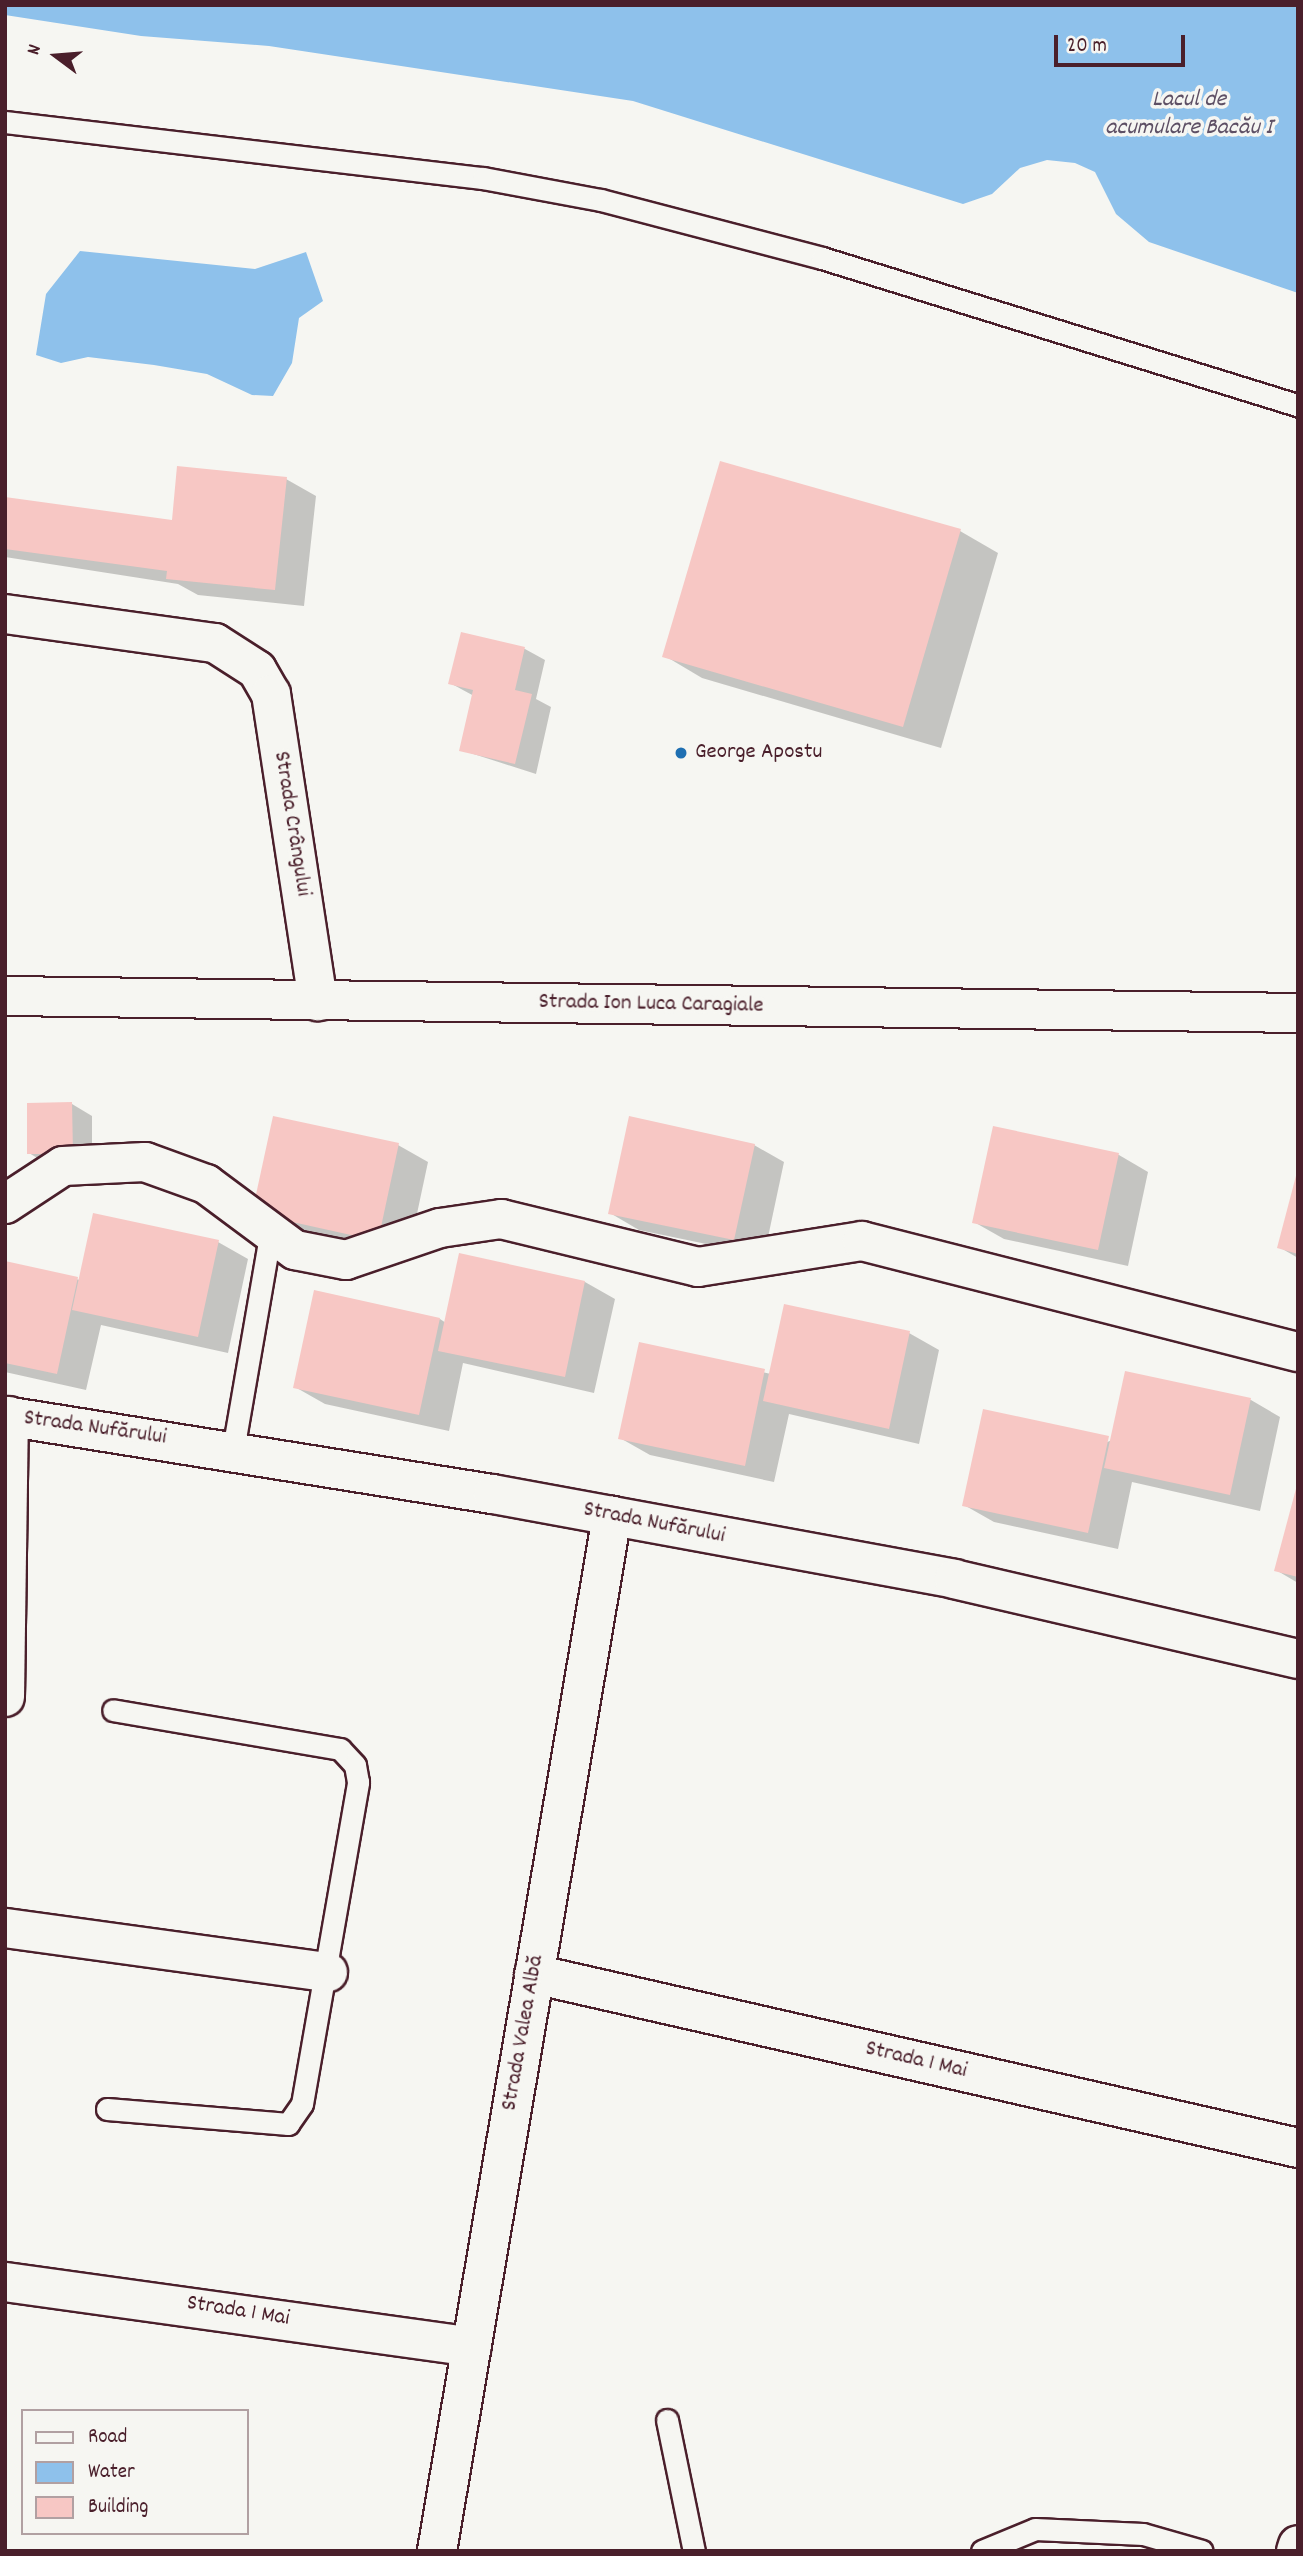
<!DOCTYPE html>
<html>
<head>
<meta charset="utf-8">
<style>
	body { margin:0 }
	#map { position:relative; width:1303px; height:2556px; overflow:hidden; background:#f6f6f2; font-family:Dekko,sans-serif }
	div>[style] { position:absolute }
	.water>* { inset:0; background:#8ec1eb }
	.shadow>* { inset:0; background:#0003 }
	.building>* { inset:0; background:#f7c7c4 }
	.roads { filter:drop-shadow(2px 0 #4a1f2b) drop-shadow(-2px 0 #4a1f2b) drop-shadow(0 2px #4a1f2b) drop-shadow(0 -2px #4a1f2b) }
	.lane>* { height:21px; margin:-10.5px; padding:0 10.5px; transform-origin:10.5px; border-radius:10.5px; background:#f6f6f2 }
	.street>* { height:38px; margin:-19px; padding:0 19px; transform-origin:19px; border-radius:19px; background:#f6f6f2 }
	.secondary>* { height:38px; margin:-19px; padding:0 19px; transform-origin:19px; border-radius:19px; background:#f6f6f2 }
	.dots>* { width:19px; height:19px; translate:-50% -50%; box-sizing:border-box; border:4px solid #f6f6f2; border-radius:50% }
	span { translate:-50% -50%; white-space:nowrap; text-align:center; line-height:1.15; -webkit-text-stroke:7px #f6f6f2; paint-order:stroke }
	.poi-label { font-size:23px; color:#4a1f2b }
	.left { translate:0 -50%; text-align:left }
	.street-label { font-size:23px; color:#4a1f2b }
	.water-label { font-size:24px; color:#5e5065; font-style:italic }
	.frame { position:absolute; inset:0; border:7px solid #4a1f2b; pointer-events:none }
	.legend { position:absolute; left:21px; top:2409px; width:228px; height:126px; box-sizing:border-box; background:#f6f6f2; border:2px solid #b1a0a2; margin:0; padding:9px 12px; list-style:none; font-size:21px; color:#4a1f2b }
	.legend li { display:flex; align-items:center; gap:14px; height:35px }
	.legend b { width:35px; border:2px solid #b1a0a2 }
	.north { position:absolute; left:21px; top:21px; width:70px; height:70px; -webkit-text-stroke:5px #f6f6f2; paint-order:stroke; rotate:286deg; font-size:19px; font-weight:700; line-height:28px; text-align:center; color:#4a1f2b }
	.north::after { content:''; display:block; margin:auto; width:24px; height:32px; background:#4a1f2b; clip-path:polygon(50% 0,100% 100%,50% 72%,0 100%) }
	.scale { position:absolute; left:1054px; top:35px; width:131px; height:32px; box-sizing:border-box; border:4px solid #4a1f2b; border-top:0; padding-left:9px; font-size:21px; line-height:24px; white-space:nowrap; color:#4a1f2b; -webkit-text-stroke:5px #f6f6f2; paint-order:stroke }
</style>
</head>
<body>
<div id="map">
	<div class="water">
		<i style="clip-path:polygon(5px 5px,1298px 5px,1298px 293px,1149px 242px,1116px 214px,1095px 172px,1075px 163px,1047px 160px,1020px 168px,992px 194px,963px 204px,633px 101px,269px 46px,141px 36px,5px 15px)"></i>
		<i style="clip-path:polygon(80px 251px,255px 269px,306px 252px,323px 301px,299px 318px,292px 363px,273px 396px,252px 395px,207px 374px,154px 365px,88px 357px,61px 363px,36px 355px,46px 294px)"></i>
	</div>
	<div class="shadow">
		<i style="clip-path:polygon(286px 479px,316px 496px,304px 606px,198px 595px,178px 584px,5px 557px,5px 498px,173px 521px)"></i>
		<i style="clip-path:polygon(960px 531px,998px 553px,941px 748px,702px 678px,665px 656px)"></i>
		<i style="clip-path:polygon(462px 634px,525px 649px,545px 660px,536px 699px,551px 707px,536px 774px,461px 750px,474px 696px,450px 683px)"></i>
		<i style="clip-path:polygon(72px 1104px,92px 1116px,92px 1165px,49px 1165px,29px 1153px)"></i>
		<i style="clip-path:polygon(995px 1128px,1119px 1155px,1148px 1172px,1128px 1266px,1004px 1239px,974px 1222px)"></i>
		<i style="clip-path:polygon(398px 1145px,428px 1162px,408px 1256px,284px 1230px,254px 1212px)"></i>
		<i style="clip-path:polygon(754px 1145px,784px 1162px,764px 1256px,639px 1230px,610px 1213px)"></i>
		<i style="clip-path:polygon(1298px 1176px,1298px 1258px,1279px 1247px)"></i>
		<i style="clip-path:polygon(218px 1242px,248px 1259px,228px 1353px,101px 1325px,86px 1390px,5px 1372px,5px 1263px,80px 1280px)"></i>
		<i style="clip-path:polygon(461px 1256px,585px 1282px,615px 1299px,594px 1393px,463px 1363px,449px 1431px,325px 1404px,295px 1387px,440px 1319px,446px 1323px)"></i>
		<i style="clip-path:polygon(909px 1333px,939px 1350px,919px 1444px,789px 1414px,774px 1482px,650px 1455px,620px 1438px,641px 1344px,771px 1374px)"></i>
		<i style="clip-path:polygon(1127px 1373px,1251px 1400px,1280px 1417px,1260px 1511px,1132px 1482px,1118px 1549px,994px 1522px,964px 1505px,1112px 1440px)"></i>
		<i style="clip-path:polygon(1298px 1488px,1298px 1583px,1276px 1570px)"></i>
	</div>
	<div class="building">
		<i style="clip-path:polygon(720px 461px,961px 529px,903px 727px,662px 657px)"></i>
		<i style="clip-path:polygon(177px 466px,287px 477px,275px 590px,166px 579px,167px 571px,5px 549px,5px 497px,172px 520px)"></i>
		<i style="clip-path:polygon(461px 632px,525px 647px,515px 690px,532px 694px,515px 764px,459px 751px,473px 690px,448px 684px)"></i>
		<i style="clip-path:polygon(72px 1102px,73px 1154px,27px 1154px,27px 1103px)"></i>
		<i style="clip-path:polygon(273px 1116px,399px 1143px,378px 1241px,252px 1213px)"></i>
		<i style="clip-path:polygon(629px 1116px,755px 1144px,734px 1240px,608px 1214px)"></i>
		<i style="clip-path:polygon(993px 1126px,1119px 1153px,1098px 1250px,972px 1223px)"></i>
		<i style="clip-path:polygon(1297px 1172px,1298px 1173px,1298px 1254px,1277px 1248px)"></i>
		<i style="clip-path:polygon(93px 1213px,219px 1240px,198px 1337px,72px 1310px)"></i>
		<i style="clip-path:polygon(459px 1253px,585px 1281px,565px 1377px,438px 1351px)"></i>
		<i style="clip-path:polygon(5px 1261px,78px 1277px,57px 1374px,5px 1363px)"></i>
		<i style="clip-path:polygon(314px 1290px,440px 1318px,419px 1415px,293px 1388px)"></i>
		<i style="clip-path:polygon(784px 1304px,910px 1331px,889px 1429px,763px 1401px)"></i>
		<i style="clip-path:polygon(639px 1342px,765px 1369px,745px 1466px,618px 1439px)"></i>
		<i style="clip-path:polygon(1125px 1371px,1251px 1398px,1230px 1495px,1104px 1468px)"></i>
		<i style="clip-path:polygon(983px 1409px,1109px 1436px,1088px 1533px,962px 1506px)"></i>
		<i style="clip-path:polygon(1297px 1485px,1298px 1485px,1298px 1577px,1274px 1571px)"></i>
	</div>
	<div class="roads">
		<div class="lane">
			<i style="left:5px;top:122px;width:481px;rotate:6.7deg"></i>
			<i style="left:483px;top:178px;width:120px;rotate:10.6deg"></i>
			<i style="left:601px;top:200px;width:228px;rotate:14.7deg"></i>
			<i style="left:822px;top:258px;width:498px;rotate:17.2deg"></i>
			<i style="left:233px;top:1450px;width:218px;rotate:-80.2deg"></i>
			<i style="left:107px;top:2109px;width:182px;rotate:4.7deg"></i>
			<i style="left:288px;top:2124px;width:24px;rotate:-55deg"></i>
			<i style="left:302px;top:2104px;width:327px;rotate:-80.1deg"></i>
			<i style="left:358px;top:1782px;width:17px;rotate:-100deg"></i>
			<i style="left:355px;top:1765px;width:22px;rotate:-133deg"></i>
			<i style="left:340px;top:1749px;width:230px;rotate:-170.3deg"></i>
			<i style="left:667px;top:2420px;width:134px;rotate:78.4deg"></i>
			<i style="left:982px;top:2551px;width:57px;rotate:-22.5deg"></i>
			<i style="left:1035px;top:2529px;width:108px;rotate:2.7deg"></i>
			<i style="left:1143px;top:2534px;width:61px;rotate:16.1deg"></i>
		</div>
		<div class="street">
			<i style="left:5px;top:614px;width:212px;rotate:7.9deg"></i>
			<i style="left:215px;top:643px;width:50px;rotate:32.7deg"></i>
			<i style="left:257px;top:670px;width:28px;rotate:60deg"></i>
			<i style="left:271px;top:694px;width:311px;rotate:81.3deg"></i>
			<i style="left:5px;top:1204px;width:69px;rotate:-33.2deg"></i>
			<i style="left:63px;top:1166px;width:82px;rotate:-2.8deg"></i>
			<i style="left:145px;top:1162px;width:65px;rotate:19.8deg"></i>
			<i style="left:206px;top:1184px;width:111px;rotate:36.6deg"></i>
			<i style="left:295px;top:1250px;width:52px;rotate:11.1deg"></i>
			<i style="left:346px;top:1260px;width:99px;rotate:-18.8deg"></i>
			<i style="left:440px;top:1228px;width:62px;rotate:-8.4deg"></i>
			<i style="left:501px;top:1219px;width:203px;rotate:13.7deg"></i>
			<i style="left:698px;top:1267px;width:166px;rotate:-9deg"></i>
			<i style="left:862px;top:1241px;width:450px;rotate:14.3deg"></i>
			<i style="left:5px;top:1416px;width:494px;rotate:9.1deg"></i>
			<i style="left:493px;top:1494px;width:469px;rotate:10.4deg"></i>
			<i style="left:954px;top:1579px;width:353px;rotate:13.1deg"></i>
			<i style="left:5px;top:1697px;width:281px;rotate:-89.2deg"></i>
			<i style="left:5px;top:1928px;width:326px;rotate:7.8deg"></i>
			<i style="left:534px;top:1974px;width:784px;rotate:12.83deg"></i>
			<i style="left:5px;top:2282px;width:471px;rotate:7.9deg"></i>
			<i style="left:437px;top:2551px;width:1050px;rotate:-80.4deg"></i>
			<i style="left:1296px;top:2551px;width:6px;rotate:-72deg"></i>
		</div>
		<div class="secondary">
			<i style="left:5px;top:996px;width:1293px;rotate:0.75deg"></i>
		</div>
	</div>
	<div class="dots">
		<i style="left:681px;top:753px;background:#1f6fb2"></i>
	</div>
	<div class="poi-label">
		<span class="left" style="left:695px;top:753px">George Apostu</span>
	</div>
	<div class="street-label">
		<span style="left:291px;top:824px;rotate:81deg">Strada Crângului</span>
		<span style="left:651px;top:1005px;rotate:1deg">Strada Ion Luca Caragiale</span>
		<span style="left:95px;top:1429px;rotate:8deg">Strada Nufărului</span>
		<span style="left:654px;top:1524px;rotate:11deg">Strada Nufărului</span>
		<span style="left:524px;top:2033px;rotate:-80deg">Strada Valea Albă</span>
		<span style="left:916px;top:2061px;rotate:13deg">Strada 1 Mai</span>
		<span style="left:238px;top:2312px;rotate:9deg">Strada 1 Mai</span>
	</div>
	<div class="water-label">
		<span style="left:1189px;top:115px">Lacul de<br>acumulare Bacău I</span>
	</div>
	<div class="frame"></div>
	<ul class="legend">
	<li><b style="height:9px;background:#f6f6f2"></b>Road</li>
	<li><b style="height:19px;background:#8ec1eb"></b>Water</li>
	<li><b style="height:19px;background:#f7c7c4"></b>Building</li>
	</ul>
	<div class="north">N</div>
	<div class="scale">20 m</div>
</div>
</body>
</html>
